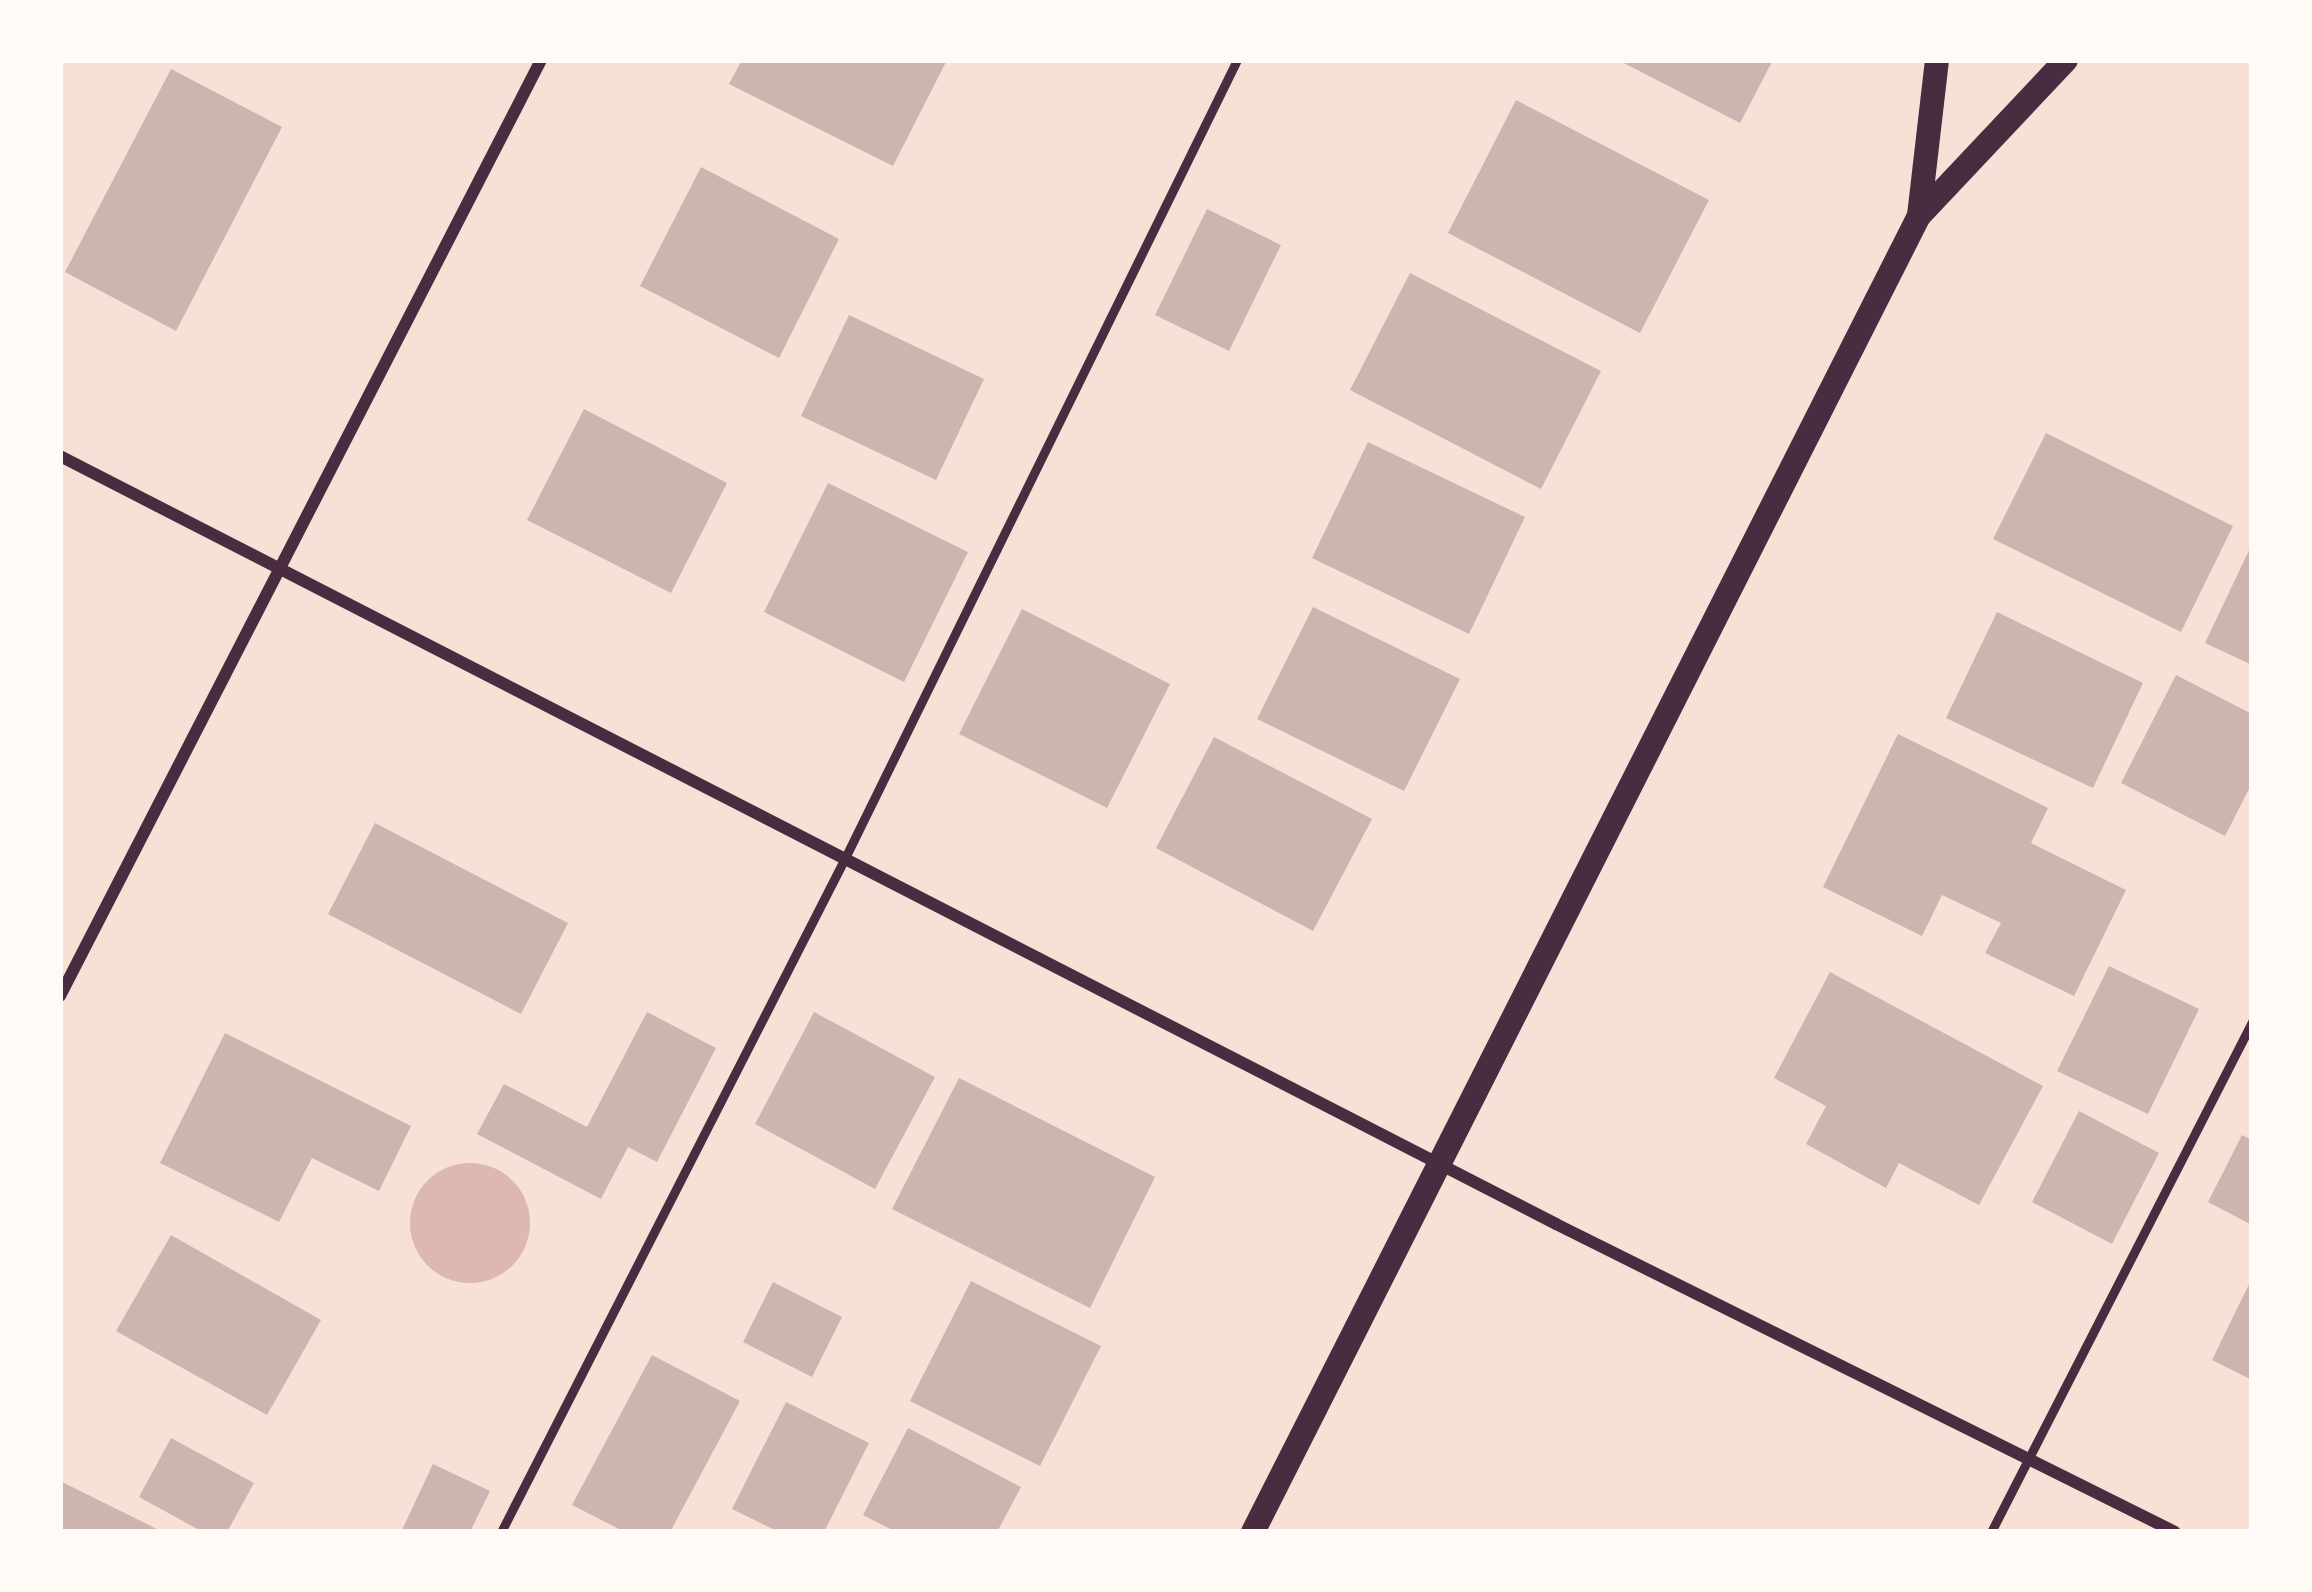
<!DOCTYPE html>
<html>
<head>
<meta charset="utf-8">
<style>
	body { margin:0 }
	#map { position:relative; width:2312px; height:1592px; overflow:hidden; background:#f7e1d7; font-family:Karla,sans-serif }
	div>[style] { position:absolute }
	.water>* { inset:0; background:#dcb8b0 }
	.round { border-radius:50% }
	.building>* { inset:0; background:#ccb4b1 }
	.service>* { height:9px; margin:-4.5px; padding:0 4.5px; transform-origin:4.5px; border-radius:4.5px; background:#4a2c40 }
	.minor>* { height:12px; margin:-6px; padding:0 6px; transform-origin:6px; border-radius:6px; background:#4a2c40 }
	.secondary>* { height:24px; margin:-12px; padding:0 12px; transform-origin:12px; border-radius:12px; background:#4a2c40 }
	span { translate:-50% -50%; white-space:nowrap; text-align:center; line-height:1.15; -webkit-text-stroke:9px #fffaf5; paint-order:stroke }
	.frame { position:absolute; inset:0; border:63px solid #fffaf5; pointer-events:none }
</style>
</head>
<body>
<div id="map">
	<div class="water">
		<i class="round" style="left:410px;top:1163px;width:120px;height:120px"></i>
	</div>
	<div class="building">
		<i style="clip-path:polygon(742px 60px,947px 60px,893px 166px,729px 84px)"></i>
		<i style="clip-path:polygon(1618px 60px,1773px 60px,1740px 123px)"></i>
		<i style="clip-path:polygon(171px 69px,282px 127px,176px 331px,65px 272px)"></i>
		<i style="clip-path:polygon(1516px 100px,1709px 200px,1640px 333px,1448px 233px)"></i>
		<i style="clip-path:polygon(701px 167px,839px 239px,779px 358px,640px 286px)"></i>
		<i style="clip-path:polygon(1207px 209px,1281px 245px,1229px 351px,1155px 315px)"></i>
		<i style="clip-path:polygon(1410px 273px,1601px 371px,1541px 489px,1350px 390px)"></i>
		<i style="clip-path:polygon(849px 315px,984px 379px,936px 480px,801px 416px)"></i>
		<i style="clip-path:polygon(584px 409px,727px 483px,671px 593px,527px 520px)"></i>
		<i style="clip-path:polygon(2046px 433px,2233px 526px,2181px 632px,1993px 539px)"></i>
		<i style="clip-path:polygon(1368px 442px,1525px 517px,1469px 634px,1312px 558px)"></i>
		<i style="clip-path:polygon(828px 483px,968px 552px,904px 682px,764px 612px)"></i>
		<i style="clip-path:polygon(2252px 544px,2252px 665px,2205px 643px)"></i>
		<i style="clip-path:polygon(1313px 607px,1460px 679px,1404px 791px,1257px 719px)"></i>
		<i style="clip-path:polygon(1022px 609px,1170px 684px,1107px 808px,959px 734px)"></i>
		<i style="clip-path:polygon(1997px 612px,2143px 683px,2093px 788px,1946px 718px)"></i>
		<i style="clip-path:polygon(2176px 675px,2252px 714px,2252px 783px,2225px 836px,2121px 783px)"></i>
		<i style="clip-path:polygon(1898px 734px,2048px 808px,2031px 843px,2126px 890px,2074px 996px,1985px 953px,2001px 923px,1942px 895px,1922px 936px,1823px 887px)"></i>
		<i style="clip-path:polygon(1214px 737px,1372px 819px,1313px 931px,1156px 848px)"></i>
		<i style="clip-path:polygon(375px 823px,568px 923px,521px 1014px,328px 914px)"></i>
		<i style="clip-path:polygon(2109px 966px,2199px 1009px,2148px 1114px,2057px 1071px)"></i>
		<i style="clip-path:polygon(1830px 972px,2043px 1086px,1979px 1205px,1899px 1163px,1886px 1188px,1806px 1144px,1826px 1106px,1774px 1078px)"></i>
		<i style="clip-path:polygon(647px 1012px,716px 1048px,657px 1162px,628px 1147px,601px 1199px,477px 1134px,504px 1084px,587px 1127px)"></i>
		<i style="clip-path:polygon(814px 1012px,935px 1077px,875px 1189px,755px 1124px)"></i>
		<i style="clip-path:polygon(225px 1033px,411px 1126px,379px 1191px,312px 1158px,279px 1222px,160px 1163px)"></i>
		<i style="clip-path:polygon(959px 1078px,1155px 1177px,1090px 1308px,892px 1209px)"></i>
		<i style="clip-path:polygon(2079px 1111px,2159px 1153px,2112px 1244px,2032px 1202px)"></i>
		<i style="clip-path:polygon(2242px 1135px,2252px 1140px,2252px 1225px,2208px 1202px)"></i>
		<i style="clip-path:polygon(171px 1235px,321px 1320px,267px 1415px,116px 1331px)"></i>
		<i style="clip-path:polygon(2252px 1278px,2252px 1380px,2212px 1360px)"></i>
		<i style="clip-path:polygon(971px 1281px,1101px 1346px,1040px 1466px,910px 1401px)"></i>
		<i style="clip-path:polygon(773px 1282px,842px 1317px,812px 1377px,743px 1342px)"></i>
		<i style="clip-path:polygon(652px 1355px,740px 1401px,670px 1532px,625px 1532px,572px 1505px)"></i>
		<i style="clip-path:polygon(786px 1402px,869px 1443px,824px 1532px,779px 1532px,732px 1509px)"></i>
		<i style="clip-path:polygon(908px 1428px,1021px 1487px,997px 1532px,896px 1532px,863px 1515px)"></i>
		<i style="clip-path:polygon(171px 1438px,254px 1483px,227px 1532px,203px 1532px,139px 1497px)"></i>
		<i style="clip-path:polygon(433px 1464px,490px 1491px,470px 1532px,401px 1532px)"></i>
		<i style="clip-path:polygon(60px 1481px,163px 1532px,60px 1532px)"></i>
	</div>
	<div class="service">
		<i style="left:501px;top:1532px;width:754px;rotate:-62.96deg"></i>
		<i style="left:844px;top:860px;width:891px;rotate:-63.84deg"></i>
		<i style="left:1991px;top:1532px;width:573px;rotate:-62.9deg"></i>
	</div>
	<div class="minor">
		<i style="left:60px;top:456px;width:1682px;rotate:27.17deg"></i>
		<i style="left:1556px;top:1224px;width:691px;rotate:26.45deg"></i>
		<i style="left:60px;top:996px;width:1052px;rotate:-62.8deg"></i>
	</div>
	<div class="secondary">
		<i style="left:1937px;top:60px;width:157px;rotate:96.6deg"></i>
		<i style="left:1919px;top:216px;width:214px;rotate:-46.7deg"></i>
		<i style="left:1253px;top:1532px;width:1475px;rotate:-63.16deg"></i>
	</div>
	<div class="frame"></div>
</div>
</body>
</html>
